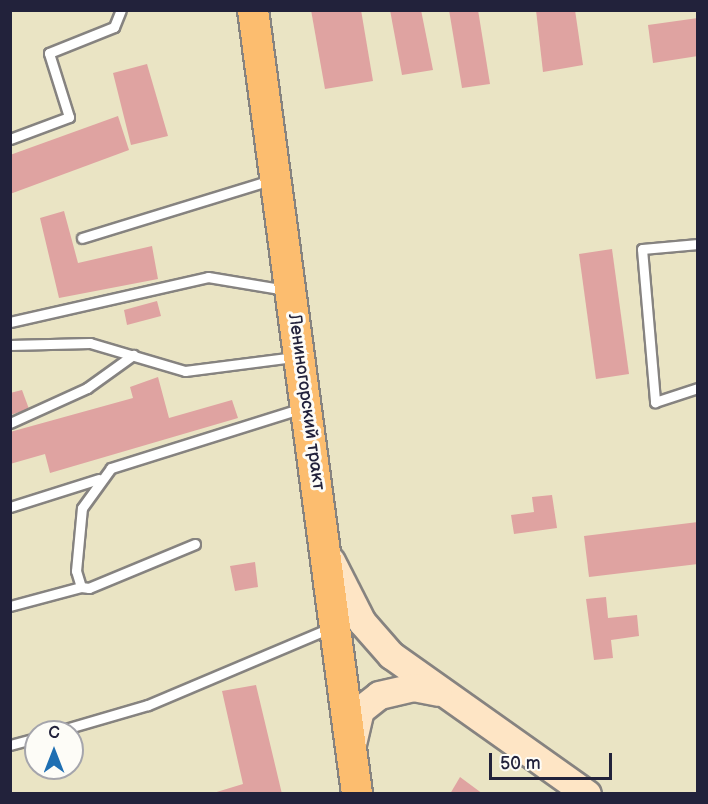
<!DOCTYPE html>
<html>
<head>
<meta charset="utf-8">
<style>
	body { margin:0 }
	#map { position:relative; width:708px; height:804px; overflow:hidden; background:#eae4c4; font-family:"Balsamiq Sans",sans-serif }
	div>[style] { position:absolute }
	.building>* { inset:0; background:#dfa3a1 }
	.roads { filter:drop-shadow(2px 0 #868380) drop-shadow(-2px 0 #868380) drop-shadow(0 2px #868380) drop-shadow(0 -2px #868380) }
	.lane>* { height:9px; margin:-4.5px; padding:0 4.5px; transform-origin:4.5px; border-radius:4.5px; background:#fff }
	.secondary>* { height:27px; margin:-13.5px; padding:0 13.5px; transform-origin:13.5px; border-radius:13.5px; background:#fee5c5 }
	.primary>* { height:30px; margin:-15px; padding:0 15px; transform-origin:15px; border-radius:15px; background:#fcbd6f }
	span { translate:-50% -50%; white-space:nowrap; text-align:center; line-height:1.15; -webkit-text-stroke:6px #fdfcf7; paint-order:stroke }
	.street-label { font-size:18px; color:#22223b }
	.frame { position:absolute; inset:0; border:12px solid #22223b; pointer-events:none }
	.north { position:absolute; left:24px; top:720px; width:60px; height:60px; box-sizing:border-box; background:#fdfcf7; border:2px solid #a5a5ac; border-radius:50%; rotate:0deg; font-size:16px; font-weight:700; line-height:24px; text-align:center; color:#22223b }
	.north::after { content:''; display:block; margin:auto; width:21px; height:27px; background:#1f6fb2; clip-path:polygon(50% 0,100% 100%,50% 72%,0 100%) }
	.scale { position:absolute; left:489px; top:753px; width:123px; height:27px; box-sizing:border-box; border:3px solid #22223b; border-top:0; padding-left:8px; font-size:18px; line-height:21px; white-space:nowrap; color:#22223b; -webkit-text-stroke:4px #fdfcf7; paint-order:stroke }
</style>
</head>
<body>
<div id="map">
	<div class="building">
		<i style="clip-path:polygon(311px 10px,361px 10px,373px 81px,325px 89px)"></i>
		<i style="clip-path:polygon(390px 10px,421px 10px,433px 70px,402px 75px)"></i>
		<i style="clip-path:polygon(449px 10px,478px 10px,490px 84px,462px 88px)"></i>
		<i style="clip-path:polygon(536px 10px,575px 10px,583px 65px,543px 72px)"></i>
		<i style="clip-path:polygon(698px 18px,698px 56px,653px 63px,648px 25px)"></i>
		<i style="clip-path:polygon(147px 64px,168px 136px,131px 145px,113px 73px)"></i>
		<i style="clip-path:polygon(118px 116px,129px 150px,10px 194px,10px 155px)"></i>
		<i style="clip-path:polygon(64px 211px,78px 263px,152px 246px,158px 279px,59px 298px,40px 218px)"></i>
		<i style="clip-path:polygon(612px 249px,629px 374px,596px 379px,579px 254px)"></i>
		<i style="clip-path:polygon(157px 301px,161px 316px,127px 325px,124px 310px)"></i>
		<i style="clip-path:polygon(158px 377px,169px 418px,232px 400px,238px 418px,50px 473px,45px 454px,10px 464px,10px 432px,133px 398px,130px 387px)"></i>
		<i style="clip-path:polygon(22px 390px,29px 409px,10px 415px,10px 393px)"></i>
		<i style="clip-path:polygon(552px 495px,557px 528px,514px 534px,511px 515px,534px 512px,532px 497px)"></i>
		<i style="clip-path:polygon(698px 522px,698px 564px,589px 577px,584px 536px)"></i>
		<i style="clip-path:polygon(255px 562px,258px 587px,235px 591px,230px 566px)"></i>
		<i style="clip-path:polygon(606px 597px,608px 618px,637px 615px,639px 636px,611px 640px,613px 658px,594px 660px,586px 599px)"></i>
		<i style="clip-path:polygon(256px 685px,282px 794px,210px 794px,243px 784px,222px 691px)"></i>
		<i style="clip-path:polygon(460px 777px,483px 794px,450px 794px)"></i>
	</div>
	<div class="roads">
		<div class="lane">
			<i style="left:10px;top:139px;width:63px;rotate:-20.4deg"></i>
			<i style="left:69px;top:117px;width:67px;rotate:-107.4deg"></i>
			<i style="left:49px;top:53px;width:70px;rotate:-21.8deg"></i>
			<i style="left:114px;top:27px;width:18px;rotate:-68deg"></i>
			<i style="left:82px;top:238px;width:198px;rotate:-17.1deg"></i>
			<i style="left:698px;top:244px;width:56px;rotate:174.9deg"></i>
			<i style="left:642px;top:249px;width:154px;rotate:85.1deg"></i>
			<i style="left:655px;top:402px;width:45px;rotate:-18deg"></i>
			<i style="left:10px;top:322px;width:203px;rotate:-12.8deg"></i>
			<i style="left:208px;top:277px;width:79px;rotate:9.5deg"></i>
			<i style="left:10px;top:345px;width:80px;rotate:-1.4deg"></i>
			<i style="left:90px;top:343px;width:99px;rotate:16.4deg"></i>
			<i style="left:185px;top:371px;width:111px;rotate:-7.3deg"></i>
			<i style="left:10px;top:423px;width:85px;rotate:-24.4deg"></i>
			<i style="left:87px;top:388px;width:57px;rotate:-35.7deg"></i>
			<i style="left:10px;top:507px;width:93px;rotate:-17.5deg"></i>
			<i style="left:195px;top:544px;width:115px;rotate:157.5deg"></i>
			<i style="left:89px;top:588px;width:8px;rotate:-173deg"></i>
			<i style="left:81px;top:587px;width:17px;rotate:-107deg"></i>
			<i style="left:76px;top:571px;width:63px;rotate:-84.6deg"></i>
			<i style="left:82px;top:508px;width:49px;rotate:-54.1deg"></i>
			<i style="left:111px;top:468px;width:200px;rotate:-17.4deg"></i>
			<i style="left:10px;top:606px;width:73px;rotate:-15deg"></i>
			<i style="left:55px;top:732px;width:97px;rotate:-16.2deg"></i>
			<i style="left:148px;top:705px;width:198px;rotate:-22.9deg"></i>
			<i style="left:10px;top:745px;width:27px;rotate:-15deg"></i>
		</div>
		<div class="secondary">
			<i style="left:331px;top:561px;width:68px;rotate:63.1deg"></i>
			<i style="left:362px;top:622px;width:44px;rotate:48.7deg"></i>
			<i style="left:391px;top:655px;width:240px;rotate:35.3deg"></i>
			<i style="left:352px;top:744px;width:35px;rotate:-77deg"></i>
			<i style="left:360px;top:710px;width:24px;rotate:-38deg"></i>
			<i style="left:379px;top:695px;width:35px;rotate:-13deg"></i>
			<i style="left:413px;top:687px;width:25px;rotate:11deg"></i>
		</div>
		<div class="primary">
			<i style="left:253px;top:10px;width:791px;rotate:82.44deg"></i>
		</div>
	</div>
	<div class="street-label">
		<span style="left:306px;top:402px;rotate:82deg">Лениногорский тракт</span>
	</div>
	<div class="frame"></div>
	<div class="north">С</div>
	<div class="scale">50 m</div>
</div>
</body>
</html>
